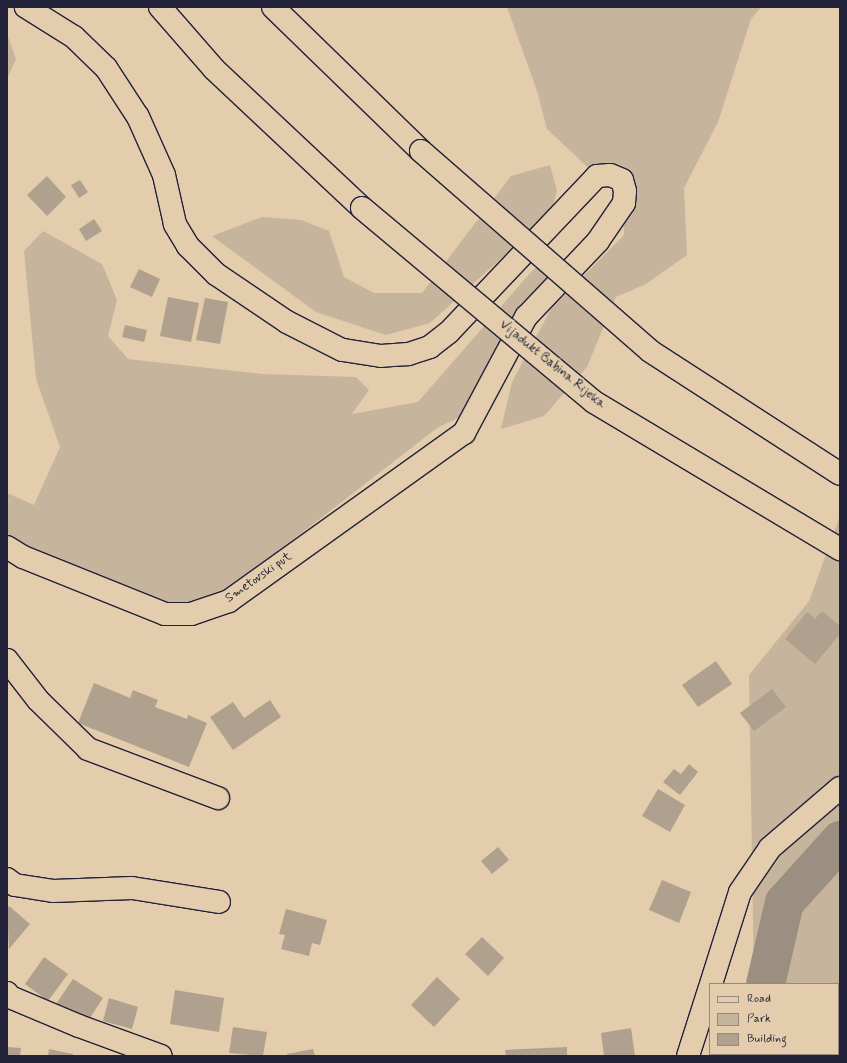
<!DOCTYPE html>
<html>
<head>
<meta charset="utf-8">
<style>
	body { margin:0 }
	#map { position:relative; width:847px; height:1063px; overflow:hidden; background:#e3cdac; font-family:Mynerve,sans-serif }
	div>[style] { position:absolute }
	.green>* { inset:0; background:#c7b49c }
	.river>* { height:39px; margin:-19.5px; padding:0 19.5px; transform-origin:19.5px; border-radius:19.5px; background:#9b8f82 }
	.building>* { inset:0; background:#b0a08e }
	.roads { filter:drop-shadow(1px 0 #22223b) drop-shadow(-1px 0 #22223b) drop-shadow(0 1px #22223b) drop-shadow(0 -1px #22223b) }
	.street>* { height:22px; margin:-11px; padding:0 11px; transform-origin:11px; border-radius:11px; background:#e3cdac }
	.secondary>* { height:22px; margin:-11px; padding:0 11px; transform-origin:11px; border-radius:11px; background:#e3cdac }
	.highway>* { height:22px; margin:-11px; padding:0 11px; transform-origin:11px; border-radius:11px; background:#e3cdac }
	.bridges { filter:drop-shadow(1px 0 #22223b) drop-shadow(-1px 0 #22223b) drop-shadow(0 1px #22223b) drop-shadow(0 -1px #22223b) }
	.highway-bridge>* { height:22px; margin:-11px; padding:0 11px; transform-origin:11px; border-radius:11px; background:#e3cdac }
	span { translate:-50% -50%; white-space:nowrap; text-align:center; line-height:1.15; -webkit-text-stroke:4px #e3cdac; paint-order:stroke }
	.street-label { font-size:13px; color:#22223b }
	.frame { position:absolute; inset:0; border:8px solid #22223b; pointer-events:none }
	.legend { position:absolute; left:709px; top:983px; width:130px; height:72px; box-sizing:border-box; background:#e3cdac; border:1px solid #96897f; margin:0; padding:5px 7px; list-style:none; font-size:12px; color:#22223b }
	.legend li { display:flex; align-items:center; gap:8px; height:20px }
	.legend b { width:20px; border:1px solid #96897f }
</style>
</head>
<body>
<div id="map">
	<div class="green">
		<i style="clip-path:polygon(507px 7px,761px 7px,751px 19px,718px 122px,684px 188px,687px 255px,646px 284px,616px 297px,587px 367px,544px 416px,501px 429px,512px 382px,551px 309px,624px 235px,622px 180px,597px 176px,547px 129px,537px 91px)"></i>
		<i style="clip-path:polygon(7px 34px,16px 59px,7px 79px)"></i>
		<i style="clip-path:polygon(550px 165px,557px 191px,551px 213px,430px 323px,386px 335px,316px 312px,212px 236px,262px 217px,301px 220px,329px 231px,344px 277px,374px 293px,422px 293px,511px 176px)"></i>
		<i style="clip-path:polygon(43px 231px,102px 264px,117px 300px,108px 336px,128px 359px,263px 374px,356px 377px,369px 390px,352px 414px,418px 402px,531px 272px,549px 257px,564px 266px,470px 412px,437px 428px,245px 577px,207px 601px,175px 605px,36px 553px,7px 534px,7px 493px,34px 505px,60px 447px,36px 379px,24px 251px)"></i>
		<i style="clip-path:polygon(840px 516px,840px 1056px,756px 1056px,751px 1054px,838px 1054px,838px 984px,754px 984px,749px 675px,809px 601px)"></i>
	</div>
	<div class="river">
		<i style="left:765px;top:984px;width:84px;rotate:-77deg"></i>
		<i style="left:784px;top:902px;width:84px;rotate:-47.9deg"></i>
		<i style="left:756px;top:1056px;width:2px;rotate:-90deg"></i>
	</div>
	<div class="building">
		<i style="clip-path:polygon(47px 176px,66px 197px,47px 216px,27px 195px)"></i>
		<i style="clip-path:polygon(80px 180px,88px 192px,79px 198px,71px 185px)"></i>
		<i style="clip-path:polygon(94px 219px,102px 231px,86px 241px,79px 229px)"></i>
		<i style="clip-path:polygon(139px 269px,160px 279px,152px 297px,130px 287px)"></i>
		<i style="clip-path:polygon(168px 297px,199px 303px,191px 342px,160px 336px)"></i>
		<i style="clip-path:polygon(205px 298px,228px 302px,220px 344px,196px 340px)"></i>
		<i style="clip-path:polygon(125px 325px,147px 330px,144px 342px,122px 337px)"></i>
		<i style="clip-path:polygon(822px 611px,840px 626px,840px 634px,815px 664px,785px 639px,807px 612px,815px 619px)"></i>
		<i style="clip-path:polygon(716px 661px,732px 684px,698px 707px,682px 685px)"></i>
		<i style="clip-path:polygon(94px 683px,130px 698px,133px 690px,158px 700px,155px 707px,187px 719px,188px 715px,207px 723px,189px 767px,78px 723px)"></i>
		<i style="clip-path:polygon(772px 689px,786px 707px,754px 731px,740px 713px)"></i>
		<i style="clip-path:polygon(270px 700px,281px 717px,233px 750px,210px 717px,233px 702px,244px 718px)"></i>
		<i style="clip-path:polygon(689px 764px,698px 772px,680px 795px,663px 782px,674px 769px,681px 774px)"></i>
		<i style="clip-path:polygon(658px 789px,685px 805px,670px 832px,642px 816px)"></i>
		<i style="clip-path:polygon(498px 847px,509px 860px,492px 874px,481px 861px)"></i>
		<i style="clip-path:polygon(662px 880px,691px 892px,679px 923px,649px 910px)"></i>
		<i style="clip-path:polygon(9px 906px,30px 924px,9px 949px,7px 909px)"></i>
		<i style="clip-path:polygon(286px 909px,327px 920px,320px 945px,312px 943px,309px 956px,281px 949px,285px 935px,279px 934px)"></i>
		<i style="clip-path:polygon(482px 937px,504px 958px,488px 976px,465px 954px)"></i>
		<i style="clip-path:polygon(44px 957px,68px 974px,48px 1001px,25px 984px)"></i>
		<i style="clip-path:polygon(437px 977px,460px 999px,434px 1027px,411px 1005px)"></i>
		<i style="clip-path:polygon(73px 979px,103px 998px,86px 1024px,56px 1004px)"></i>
		<i style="clip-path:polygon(175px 990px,224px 998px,219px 1032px,170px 1024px)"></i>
		<i style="clip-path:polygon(109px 998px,138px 1007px,132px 1029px,103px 1021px)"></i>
		<i style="clip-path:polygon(233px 1027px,267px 1032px,263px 1056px,229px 1053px)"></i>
		<i style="clip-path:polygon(631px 1028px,635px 1056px,604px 1056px,601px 1033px)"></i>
		<i style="clip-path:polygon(7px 1047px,21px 1048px,20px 1056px,7px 1056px)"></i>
		<i style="clip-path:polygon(567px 1047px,567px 1056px,506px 1056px,505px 1050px)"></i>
		<i style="clip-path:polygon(49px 1049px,73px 1054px,73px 1056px,48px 1056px)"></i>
		<i style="clip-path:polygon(313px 1049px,315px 1056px,287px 1056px,287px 1054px)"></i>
	</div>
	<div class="roads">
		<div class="street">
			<i style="left:7px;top:547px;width:19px;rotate:32deg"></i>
			<i style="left:23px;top:557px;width:153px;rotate:21.9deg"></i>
			<i style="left:165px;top:614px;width:26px"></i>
			<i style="left:191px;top:614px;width:40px;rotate:-18.9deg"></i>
			<i style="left:229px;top:601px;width:289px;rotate:-35.6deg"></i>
			<i style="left:464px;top:433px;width:132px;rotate:-61.9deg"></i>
			<i style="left:526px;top:317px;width:105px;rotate:-46.5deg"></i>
			<i style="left:598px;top:241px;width:46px;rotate:-55.6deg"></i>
			<i style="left:624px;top:203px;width:12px;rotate:-85deg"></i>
			<i style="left:625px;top:191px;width:11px;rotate:-105deg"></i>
			<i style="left:622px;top:180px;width:13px;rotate:-157deg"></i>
			<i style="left:610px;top:175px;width:13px;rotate:176deg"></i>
			<i style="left:597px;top:176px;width:215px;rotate:133.5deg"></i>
			<i style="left:449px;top:332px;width:24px;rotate:142deg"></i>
			<i style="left:430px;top:347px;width:23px;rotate:162deg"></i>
			<i style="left:408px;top:354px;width:27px;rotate:176deg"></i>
			<i style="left:381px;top:356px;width:39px;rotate:-171deg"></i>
			<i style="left:342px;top:350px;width:62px;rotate:-153deg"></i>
			<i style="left:287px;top:322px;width:86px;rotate:-145.9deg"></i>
			<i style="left:216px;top:274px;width:40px;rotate:-135deg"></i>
			<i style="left:188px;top:246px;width:26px;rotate:-121deg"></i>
			<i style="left:175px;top:224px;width:50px;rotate:-102.7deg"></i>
			<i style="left:164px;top:175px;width:64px;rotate:-114.1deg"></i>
			<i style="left:138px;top:117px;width:59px;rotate:-123.1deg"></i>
			<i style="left:106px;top:68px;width:45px;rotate:-135.9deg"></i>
			<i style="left:74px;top:37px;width:57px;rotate:-148deg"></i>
			<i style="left:7px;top:660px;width:51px;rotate:52.2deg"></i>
			<i style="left:38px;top:700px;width:70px;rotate:44.4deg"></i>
			<i style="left:88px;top:749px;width:139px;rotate:20.7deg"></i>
			<i style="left:7px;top:879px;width:10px;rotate:37deg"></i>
			<i style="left:15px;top:885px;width:38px;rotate:9deg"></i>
			<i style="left:53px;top:891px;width:79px;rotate:-2.2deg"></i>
			<i style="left:132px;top:888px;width:88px;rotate:9.1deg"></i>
			<i style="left:7px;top:993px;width:5px;rotate:53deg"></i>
			<i style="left:10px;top:997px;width:75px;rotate:22.8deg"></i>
			<i style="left:79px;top:1026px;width:87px;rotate:20.1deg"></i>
		</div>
		<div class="secondary">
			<i style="left:711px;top:984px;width:96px;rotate:-72.5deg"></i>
			<i style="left:740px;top:892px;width:53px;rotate:-55.7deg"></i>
			<i style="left:770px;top:848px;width:92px;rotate:-40.6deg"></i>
			<i style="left:688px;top:1056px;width:72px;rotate:-72.3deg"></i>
		</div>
		<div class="highway">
			<i style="left:160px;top:7px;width:82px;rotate:48.9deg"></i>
			<i style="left:214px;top:69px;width:203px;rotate:43.2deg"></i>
			<i style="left:273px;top:7px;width:206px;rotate:44.2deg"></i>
		</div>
	</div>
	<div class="bridges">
		<div class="highway-bridge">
			<i style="left:421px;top:151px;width:304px;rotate:41.1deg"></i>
			<i style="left:650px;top:351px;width:226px;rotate:32.9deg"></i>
			<i style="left:362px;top:208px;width:302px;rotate:39.9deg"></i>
			<i style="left:594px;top:402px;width:287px;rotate:30.9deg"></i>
		</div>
	</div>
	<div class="street-label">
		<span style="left:552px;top:365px;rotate:39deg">Vijadukt Babina Rijeka</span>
		<span style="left:259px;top:578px;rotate:-35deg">Smetovski put</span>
	</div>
	<div class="frame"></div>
	<ul class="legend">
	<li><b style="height:5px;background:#e3cdac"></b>Road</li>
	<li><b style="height:11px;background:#c7b49c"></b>Park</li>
	<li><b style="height:11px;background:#b0a08e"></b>Building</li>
	</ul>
</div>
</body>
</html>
